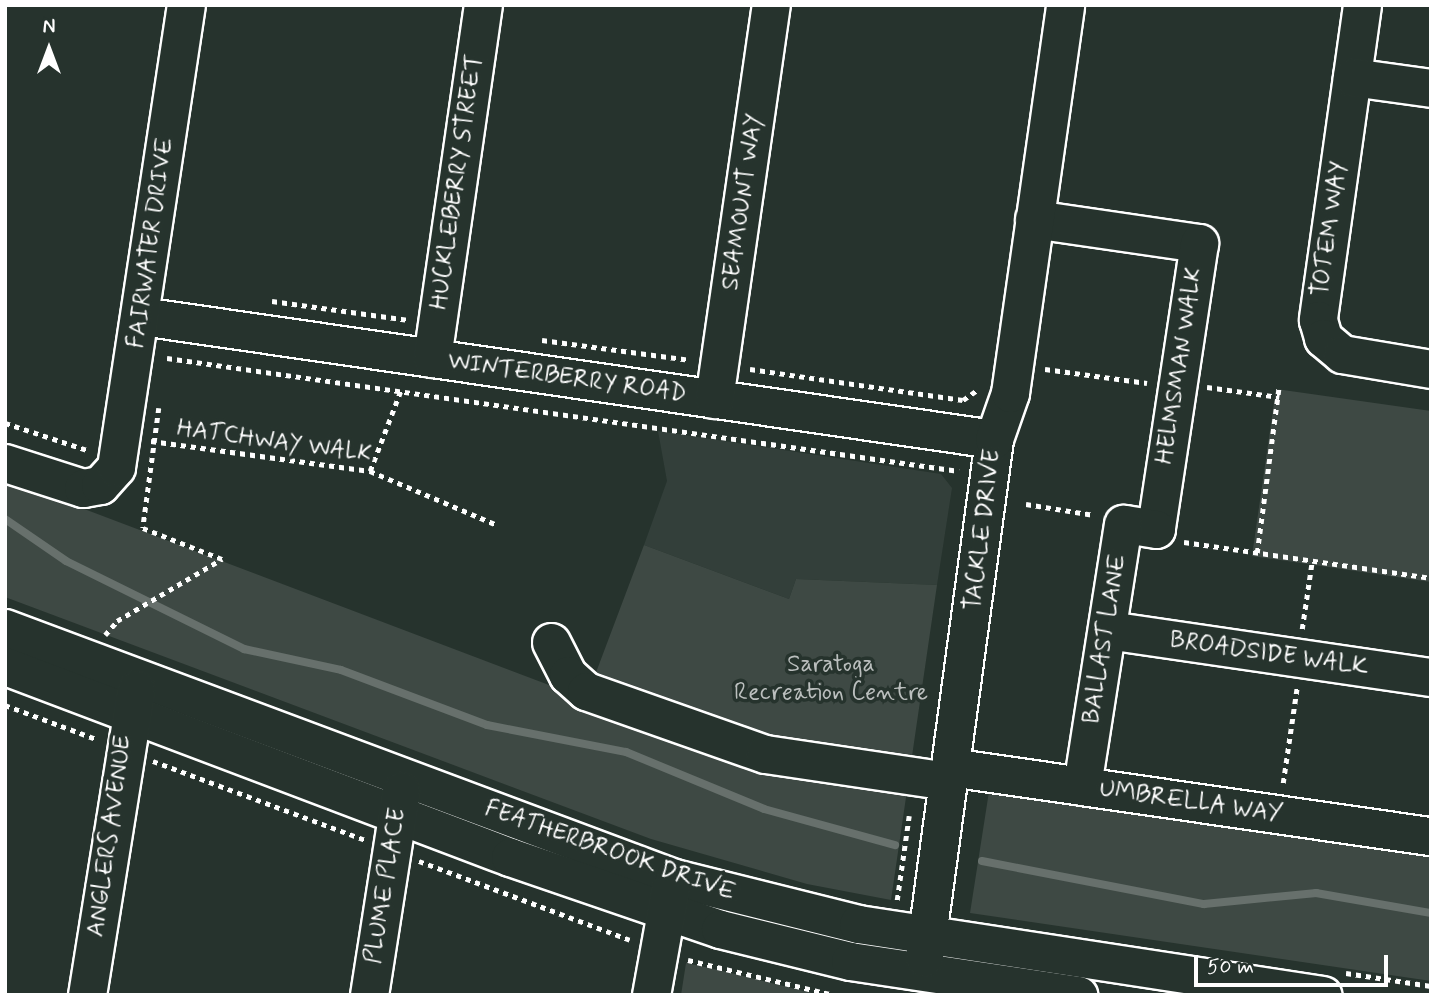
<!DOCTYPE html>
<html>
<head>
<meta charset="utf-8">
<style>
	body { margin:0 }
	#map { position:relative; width:1436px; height:1000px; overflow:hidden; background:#26332d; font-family:Mynerve,sans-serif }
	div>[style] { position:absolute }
	.built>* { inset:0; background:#333f3a }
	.green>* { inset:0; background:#3e4944 }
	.stream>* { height:8px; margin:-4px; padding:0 4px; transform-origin:4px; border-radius:4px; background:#67706c }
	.path>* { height:4.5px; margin-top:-2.25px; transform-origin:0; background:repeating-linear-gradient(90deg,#fff 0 5px,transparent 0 10px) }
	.roads { filter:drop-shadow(2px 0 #fff) drop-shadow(-2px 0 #fff) drop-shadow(0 2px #fff) drop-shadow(0 -2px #fff) }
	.minor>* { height:37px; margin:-18.5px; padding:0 18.5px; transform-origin:18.5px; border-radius:18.5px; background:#26332d }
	span { translate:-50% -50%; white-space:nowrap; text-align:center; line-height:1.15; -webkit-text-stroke:7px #26332d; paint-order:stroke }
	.street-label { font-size:24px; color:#fff }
	.park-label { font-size:24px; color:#bbbfbe }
	.frame { position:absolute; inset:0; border:7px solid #fff; pointer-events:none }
	.north { position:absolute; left:14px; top:14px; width:70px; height:70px; -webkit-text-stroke:5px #26332d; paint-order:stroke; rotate:0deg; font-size:19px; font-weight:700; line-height:28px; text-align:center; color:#fff }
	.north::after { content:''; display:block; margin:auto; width:24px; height:32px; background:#fff; clip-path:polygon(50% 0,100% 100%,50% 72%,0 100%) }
	.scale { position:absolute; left:1194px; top:955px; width:194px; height:32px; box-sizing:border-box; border:4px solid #fff; border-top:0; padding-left:9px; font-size:21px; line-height:24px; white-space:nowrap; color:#fff; -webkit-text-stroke:5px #26332d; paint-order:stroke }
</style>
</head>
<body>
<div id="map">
	<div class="built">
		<i style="clip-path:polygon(658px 431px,941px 474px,952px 488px,937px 585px,796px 579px,789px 599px,644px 545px,667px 481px)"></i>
	</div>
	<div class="green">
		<i style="clip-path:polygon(1276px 389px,1431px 411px,1431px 582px,1252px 556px)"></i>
		<i style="clip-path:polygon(5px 479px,586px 699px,644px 545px,789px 599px,796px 579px,937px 585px,891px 900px,807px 884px,651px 839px,5px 597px)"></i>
		<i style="clip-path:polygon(990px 785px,1431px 848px,1431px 981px,970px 913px)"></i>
		<i style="clip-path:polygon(686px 963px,719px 970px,820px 995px,681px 995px)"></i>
	</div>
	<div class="stream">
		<i style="left:5px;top:519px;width:74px;rotate:34.5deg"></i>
		<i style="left:66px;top:561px;width:199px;rotate:26.3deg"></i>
		<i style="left:244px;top:649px;width:99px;rotate:12.2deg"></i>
		<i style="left:341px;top:670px;width:156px;rotate:20.6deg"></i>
		<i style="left:487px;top:725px;width:142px;rotate:11deg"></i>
		<i style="left:626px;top:752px;width:149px;rotate:22.4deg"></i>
		<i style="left:764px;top:809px;width:136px;rotate:15.4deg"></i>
		<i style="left:982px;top:861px;width:226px;rotate:11deg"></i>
		<i style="left:1204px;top:904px;width:113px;rotate:-5.6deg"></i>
		<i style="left:1316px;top:893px;width:117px;rotate:9.9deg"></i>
	</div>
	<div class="path">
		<i style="left:272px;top:301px;width:138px;rotate:7.9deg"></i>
		<i style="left:542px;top:340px;width:148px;rotate:7.7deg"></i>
		<i style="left:167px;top:358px;width:800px;rotate:8.12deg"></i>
		<i style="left:750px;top:369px;width:215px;rotate:8.3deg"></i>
		<i style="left:963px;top:400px;width:16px;rotate:-35deg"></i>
		<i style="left:1045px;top:369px;width:103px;rotate:7.8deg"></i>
		<i style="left:1207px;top:387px;width:73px;rotate:7.9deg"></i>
		<i style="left:159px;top:408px;width:121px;rotate:97.6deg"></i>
		<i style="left:143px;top:528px;width:85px;rotate:21.4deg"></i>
		<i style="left:5px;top:423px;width:86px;rotate:18.2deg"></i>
		<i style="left:151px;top:441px;width:221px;rotate:7.8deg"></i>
		<i style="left:370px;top:471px;width:136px;rotate:23deg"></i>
		<i style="left:370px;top:471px;width:87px;rotate:-69.1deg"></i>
		<i style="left:1026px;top:504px;width:69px;rotate:9.2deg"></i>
		<i style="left:1184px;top:542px;width:250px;rotate:8.3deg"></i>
		<i style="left:1257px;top:553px;width:168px;rotate:-82.5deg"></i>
		<i style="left:1302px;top:629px;width:69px;rotate:-81.6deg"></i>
		<i style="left:105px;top:635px;width:18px;rotate:-49deg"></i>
		<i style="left:117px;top:621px;width:122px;rotate:-30.6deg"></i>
		<i style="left:5px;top:705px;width:97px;rotate:20.5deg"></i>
		<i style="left:153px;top:761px;width:226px;rotate:20.4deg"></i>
		<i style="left:1283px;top:783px;width:97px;rotate:-81.7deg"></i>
		<i style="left:419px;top:861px;width:225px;rotate:20.5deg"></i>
		<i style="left:897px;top:900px;width:85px;rotate:-81.9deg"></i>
		<i style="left:688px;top:960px;width:150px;rotate:13.5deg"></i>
		<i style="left:1346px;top:973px;width:86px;rotate:8.7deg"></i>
	</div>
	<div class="roads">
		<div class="minor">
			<i style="left:1362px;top:5px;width:318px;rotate:98deg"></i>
			<i style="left:1318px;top:320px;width:19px;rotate:74deg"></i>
			<i style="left:1323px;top:338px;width:25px;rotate:40deg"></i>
			<i style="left:1342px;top:354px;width:90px;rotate:9.6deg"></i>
			<i style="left:1352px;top:77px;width:80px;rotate:7.9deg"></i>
			<i style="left:1034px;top:219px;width:167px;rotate:8.3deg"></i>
			<i style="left:1199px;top:243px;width:289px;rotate:98.6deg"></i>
			<i style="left:1156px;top:529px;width:33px;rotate:-171deg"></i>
			<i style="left:1123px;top:524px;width:265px;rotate:98.9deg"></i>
			<i style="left:141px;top:316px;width:862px;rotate:8.21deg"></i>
			<i style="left:432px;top:358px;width:357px;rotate:-81.8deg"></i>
			<i style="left:714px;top:399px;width:398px;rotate:-81.8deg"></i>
			<i style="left:5px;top:463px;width:82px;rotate:17.8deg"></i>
			<i style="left:83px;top:488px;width:17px;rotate:-10deg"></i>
			<i style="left:100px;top:485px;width:24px;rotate:-48deg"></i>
			<i style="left:116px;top:467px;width:467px;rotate:-81.4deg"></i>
			<i style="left:5px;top:628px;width:714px;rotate:20.49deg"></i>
			<i style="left:674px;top:878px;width:190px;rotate:14deg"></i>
			<i style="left:858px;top:924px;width:470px;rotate:8.7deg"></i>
			<i style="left:1108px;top:630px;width:326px;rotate:8.3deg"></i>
			<i style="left:551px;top:642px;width:37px;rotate:63deg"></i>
			<i style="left:568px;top:675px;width:24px;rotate:42deg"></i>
			<i style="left:586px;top:691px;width:190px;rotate:19.4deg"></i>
			<i style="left:765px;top:754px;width:185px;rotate:8.4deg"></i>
			<i style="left:5px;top:666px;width:540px;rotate:20.72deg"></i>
			<i style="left:510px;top:857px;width:222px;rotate:18.9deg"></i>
			<i style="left:720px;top:929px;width:134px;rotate:13.8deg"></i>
			<i style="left:850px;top:961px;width:231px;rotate:8.5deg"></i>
			<i style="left:950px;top:767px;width:486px;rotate:8.2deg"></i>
			<i style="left:924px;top:958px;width:524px;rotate:-82.32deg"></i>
			<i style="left:994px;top:439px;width:49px;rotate:-70.8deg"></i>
			<i style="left:1010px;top:393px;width:392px;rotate:-81.9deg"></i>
			<i style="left:87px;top:995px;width:310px;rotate:-80.9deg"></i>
			<i style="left:369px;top:995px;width:207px;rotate:-81.1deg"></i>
			<i style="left:651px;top:995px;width:108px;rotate:-79.8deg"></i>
		</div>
	</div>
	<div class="street-label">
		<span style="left:457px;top:182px;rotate:-82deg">HUCKLEBERRY STREET</span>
		<span style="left:743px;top:202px;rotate:-82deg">SEAMOUNT WAY</span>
		<span style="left:1330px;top:229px;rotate:-82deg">TOTEM WAY</span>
		<span style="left:151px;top:243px;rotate:-82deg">FAIRWATER DRIVE</span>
		<span style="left:1180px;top:366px;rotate:-81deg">HELMSMAN WALK</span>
		<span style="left:567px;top:378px;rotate:8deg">WINTERBERRY ROAD</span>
		<span style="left:274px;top:442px;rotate:8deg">HATCHWAY WALK</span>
		<span style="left:983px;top:530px;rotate:-83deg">TACKLE DRIVE</span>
		<span style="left:1105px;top:639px;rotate:-81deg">BALLAST LANE</span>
		<span style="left:1269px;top:654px;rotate:8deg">BROADSIDE WALK</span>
		<span style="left:1191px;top:802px;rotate:8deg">UMBRELLA WAY</span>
		<span style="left:110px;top:836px;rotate:-82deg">ANGLERS AVENUE</span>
		<span style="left:610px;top:851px;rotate:19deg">FEATHERBROOK DRIVE</span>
		<span style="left:386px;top:886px;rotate:-81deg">PLUME PLACE</span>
	</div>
	<div class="park-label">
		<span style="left:831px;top:679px">Saratoga<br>Recreation Centre</span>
	</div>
	<div class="frame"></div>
	<div class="north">N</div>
	<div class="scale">50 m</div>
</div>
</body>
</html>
